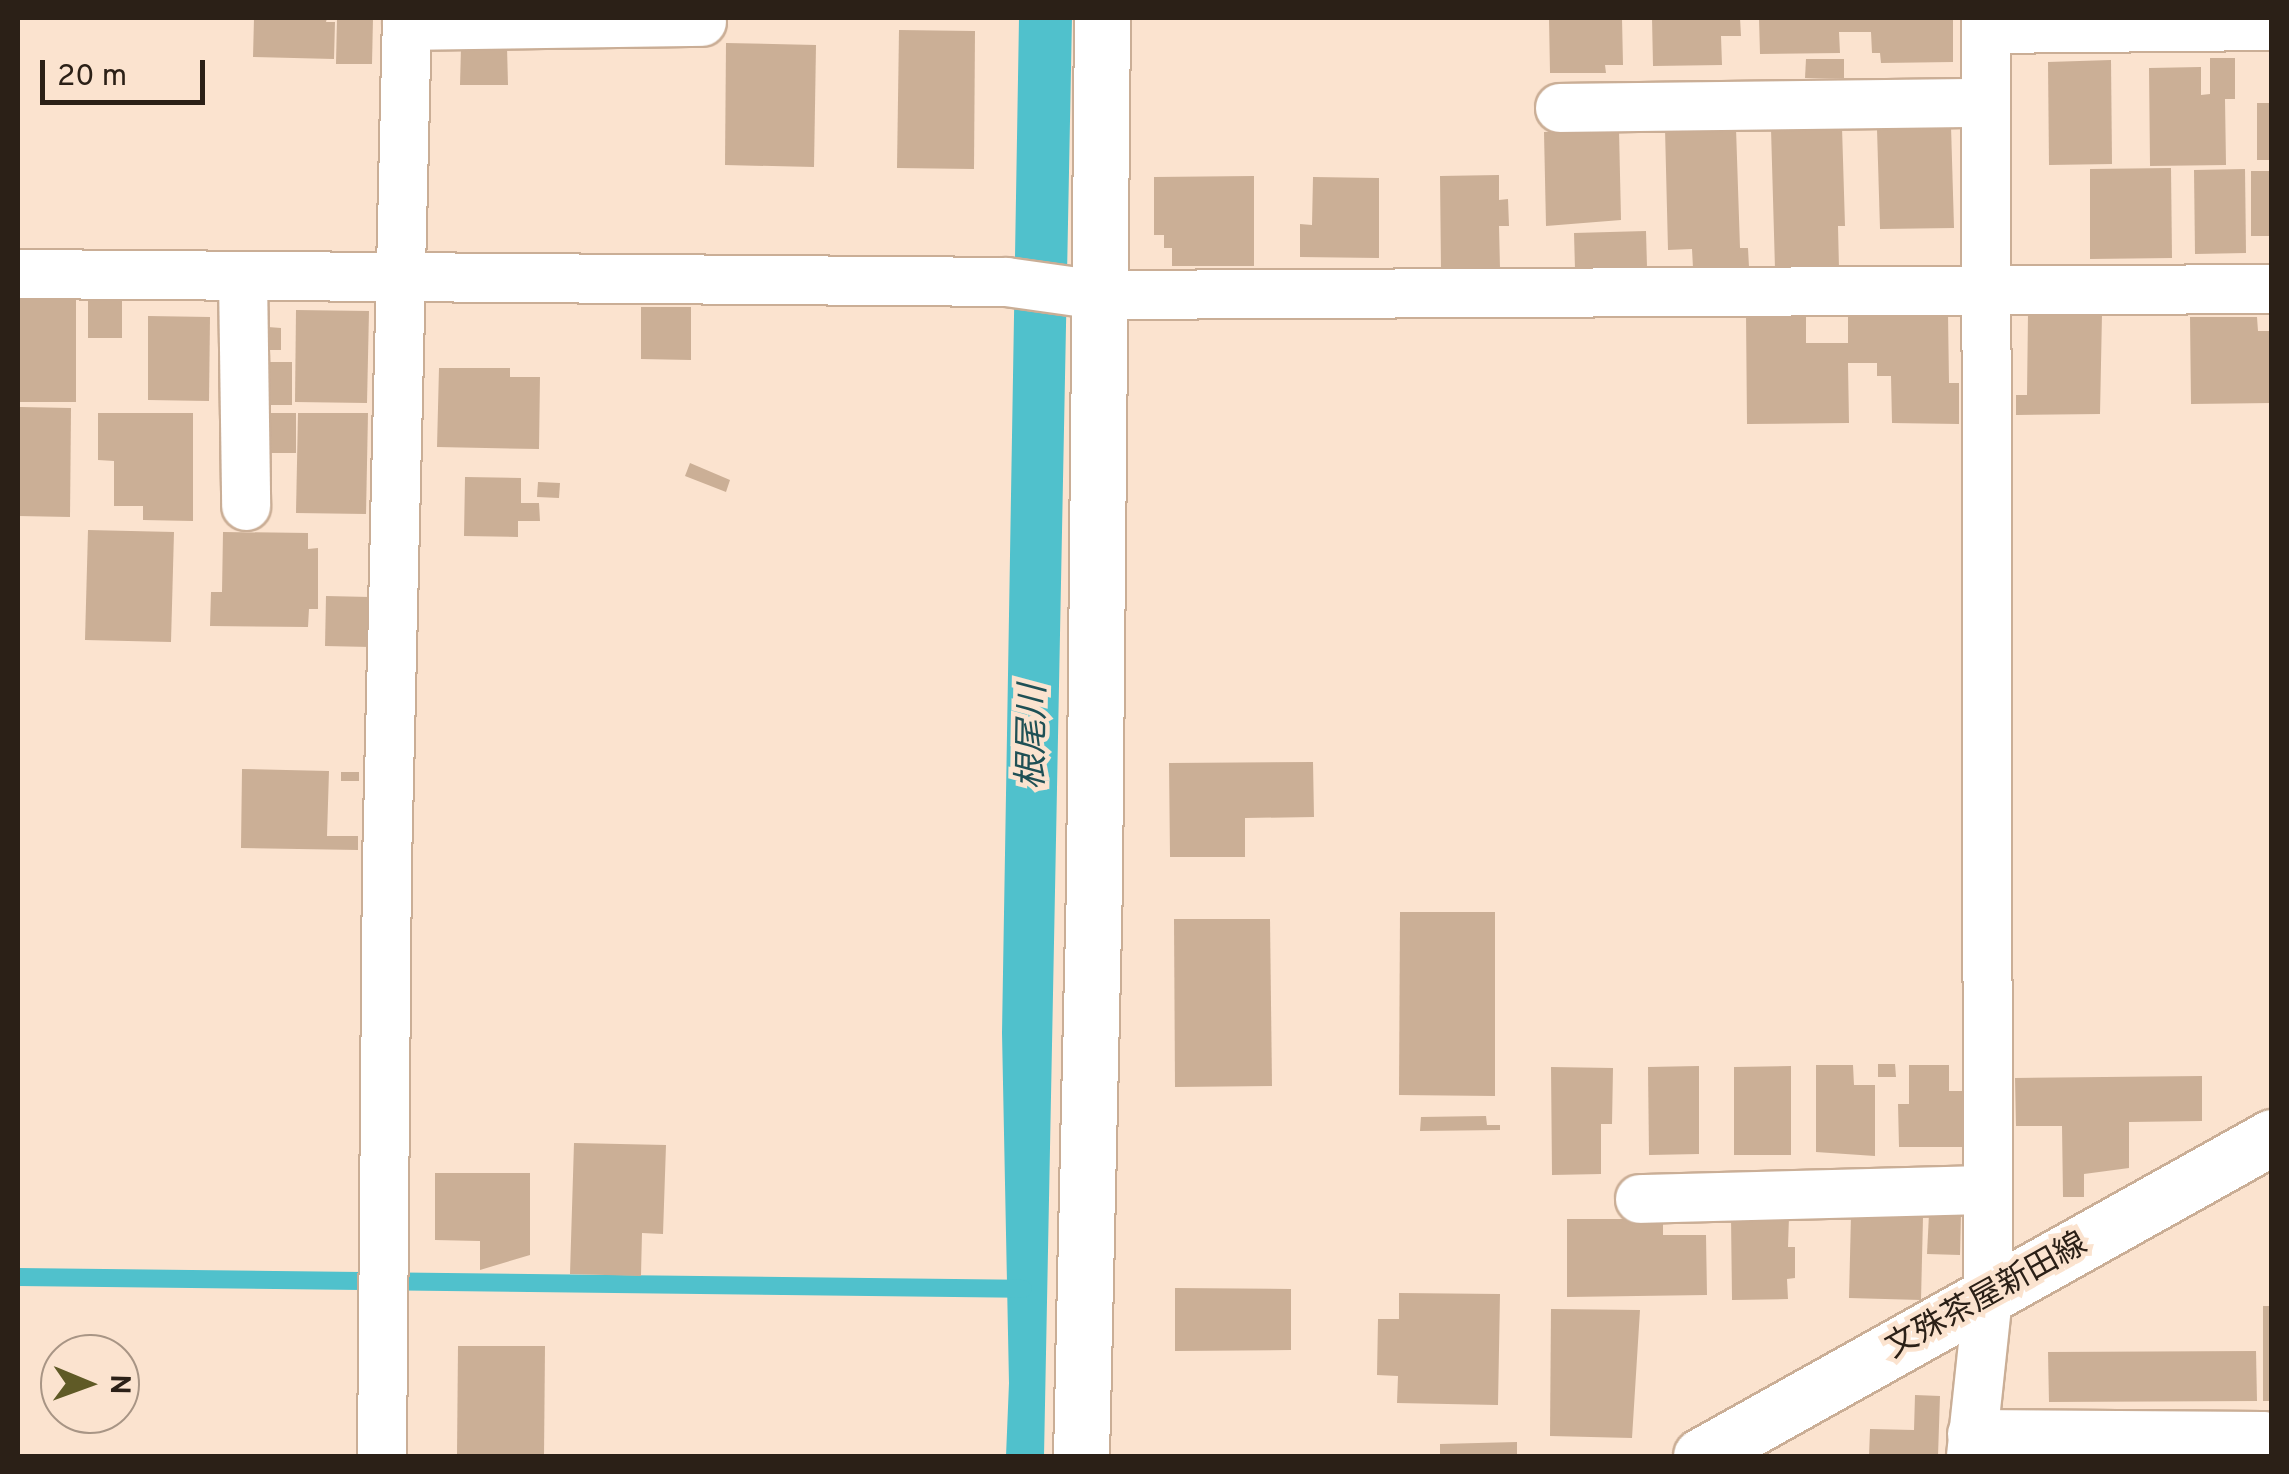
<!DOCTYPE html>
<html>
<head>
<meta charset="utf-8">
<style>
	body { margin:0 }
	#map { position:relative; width:2289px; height:1474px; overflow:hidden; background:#fbe3cf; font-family:Overpass,"Noto Sans JP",sans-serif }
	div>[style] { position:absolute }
	.water>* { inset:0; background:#50c1cc }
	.stream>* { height:18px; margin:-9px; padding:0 9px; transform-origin:9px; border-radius:9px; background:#50c1cc }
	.building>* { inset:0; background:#cbaf96 }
	.roads { filter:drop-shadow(2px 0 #caae96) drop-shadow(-2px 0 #caae96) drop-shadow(0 2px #caae96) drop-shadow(0 -2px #caae96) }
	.street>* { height:48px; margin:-24px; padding:0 24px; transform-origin:24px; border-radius:24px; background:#fff }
	.secondary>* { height:55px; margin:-27.5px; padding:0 27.5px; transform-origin:27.5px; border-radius:27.5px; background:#fff }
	span { translate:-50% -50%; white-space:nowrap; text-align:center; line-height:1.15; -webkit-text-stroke:9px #fbe3cf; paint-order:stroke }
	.street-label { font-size:32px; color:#2b2017 }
	.water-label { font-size:35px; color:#1f5055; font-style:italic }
	.frame { position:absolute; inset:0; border:20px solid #2b2017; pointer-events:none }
	.north { position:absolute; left:40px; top:1334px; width:100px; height:100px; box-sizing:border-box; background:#fbe3cf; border:2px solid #a89585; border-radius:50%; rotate:91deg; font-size:28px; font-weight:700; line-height:40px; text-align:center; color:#2b2017 }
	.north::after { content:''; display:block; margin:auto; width:35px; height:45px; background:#5f5a26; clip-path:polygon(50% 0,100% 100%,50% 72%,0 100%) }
	.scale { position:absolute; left:40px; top:60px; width:165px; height:45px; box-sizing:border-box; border:5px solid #2b2017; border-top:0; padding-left:12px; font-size:30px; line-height:35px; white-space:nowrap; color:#2b2017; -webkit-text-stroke:8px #fbe3cf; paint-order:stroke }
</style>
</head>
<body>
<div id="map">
	<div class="water">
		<i style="clip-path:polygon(1019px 18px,1072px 18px,1044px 1456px,1006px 1456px,1009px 1383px,1002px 1033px)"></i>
	</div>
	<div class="stream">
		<i style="left:18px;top:1277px;width:1005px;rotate:0.68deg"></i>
	</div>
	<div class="building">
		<i style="clip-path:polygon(254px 18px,327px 18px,326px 22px,335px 22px,334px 59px,253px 57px)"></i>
		<i style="clip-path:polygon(337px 18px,373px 18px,372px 64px,336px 64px)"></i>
		<i style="clip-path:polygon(1549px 18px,1622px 18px,1623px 65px,1605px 65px,1606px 73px,1550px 73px)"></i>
		<i style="clip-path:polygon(1652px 18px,1740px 18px,1741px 36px,1721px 36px,1722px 65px,1653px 66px)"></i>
		<i style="clip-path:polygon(1759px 18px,1953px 18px,1953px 62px,1881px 63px,1880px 53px,1872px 53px,1871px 32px,1839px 32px,1840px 53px,1760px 54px)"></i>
		<i style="clip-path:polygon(899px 30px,975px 31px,974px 169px,897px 168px)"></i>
		<i style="clip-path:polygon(726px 43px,816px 45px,814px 167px,725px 165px)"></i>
		<i style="clip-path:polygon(507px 47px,508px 85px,460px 85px,461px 48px)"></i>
		<i style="clip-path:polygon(2210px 58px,2235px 58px,2235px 99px,2225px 99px,2226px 165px,2150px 166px,2149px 68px,2201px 67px,2201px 95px,2210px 94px)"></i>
		<i style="clip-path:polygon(1806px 59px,1844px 59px,1844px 78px,1805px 78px)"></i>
		<i style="clip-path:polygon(2111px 60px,2112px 164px,2049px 165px,2048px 62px)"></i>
		<i style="clip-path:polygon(2257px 103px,2272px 103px,2272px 160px,2257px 160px)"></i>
		<i style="clip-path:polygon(1951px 126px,1954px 228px,1880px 229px,1877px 129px)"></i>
		<i style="clip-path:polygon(1842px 127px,1845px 226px,1838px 226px,1839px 268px,1775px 269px,1771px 129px)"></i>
		<i style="clip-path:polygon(1736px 128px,1740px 248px,1748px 248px,1749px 267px,1693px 268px,1692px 249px,1668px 250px,1665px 129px)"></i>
		<i style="clip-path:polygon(1619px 130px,1621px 220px,1546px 226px,1544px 132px)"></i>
		<i style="clip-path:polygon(2171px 168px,2172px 258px,2090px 259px,2090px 169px)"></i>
		<i style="clip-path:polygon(2245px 169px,2246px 253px,2195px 254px,2194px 170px)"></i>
		<i style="clip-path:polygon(2251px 171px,2272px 171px,2272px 236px,2251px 236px)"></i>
		<i style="clip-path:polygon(1499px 175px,1499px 200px,1508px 199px,1509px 226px,1499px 226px,1500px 268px,1441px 269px,1440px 176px)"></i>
		<i style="clip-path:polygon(1254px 176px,1254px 266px,1172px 266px,1172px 248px,1164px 248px,1164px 235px,1154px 235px,1154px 177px)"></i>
		<i style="clip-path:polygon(1313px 177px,1379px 178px,1379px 258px,1300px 257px,1300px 224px,1312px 225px)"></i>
		<i style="clip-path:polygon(1646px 231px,1647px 267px,1575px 269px,1574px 233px)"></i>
		<i style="clip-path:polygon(88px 295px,122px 295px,122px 338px,88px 338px)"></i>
		<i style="clip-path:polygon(18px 296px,76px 296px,76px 402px,18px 402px)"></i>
		<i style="clip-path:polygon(641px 307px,691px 307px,691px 360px,641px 359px)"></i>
		<i style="clip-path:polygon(296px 310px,369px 311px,367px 403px,295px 402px)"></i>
		<i style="clip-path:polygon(1806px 313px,1806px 343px,1848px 343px,1848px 314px,1948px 313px,1949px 383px,1959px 383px,1959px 424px,1892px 423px,1891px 376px,1877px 376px,1877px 363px,1848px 363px,1849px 423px,1747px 424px,1746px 314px)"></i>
		<i style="clip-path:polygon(2028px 313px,2102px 314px,2100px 414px,2016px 415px,2016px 395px,2027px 395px)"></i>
		<i style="clip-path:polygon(148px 316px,210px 317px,209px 401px,148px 400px)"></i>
		<i style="clip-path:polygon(2190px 317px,2257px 317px,2258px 331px,2272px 331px,2272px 403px,2191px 404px)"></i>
		<i style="clip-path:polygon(268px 327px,281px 328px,281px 350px,268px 350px)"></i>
		<i style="clip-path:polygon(260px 362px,292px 362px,292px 405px,261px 405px)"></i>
		<i style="clip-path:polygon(439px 368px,510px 368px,510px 377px,540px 377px,539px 449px,437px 447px)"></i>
		<i style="clip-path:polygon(20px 407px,71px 408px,70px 517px,18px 516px)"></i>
		<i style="clip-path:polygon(98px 413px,193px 413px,193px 521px,143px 520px,143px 506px,114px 506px,114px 461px,98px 460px)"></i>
		<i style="clip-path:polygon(261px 413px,296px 413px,296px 453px,261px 453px)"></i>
		<i style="clip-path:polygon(298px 413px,368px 413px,366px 514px,296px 513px)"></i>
		<i style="clip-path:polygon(690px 463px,730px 480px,726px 492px,685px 476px)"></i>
		<i style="clip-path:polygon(465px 477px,521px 478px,521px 503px,539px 503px,540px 521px,518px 521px,518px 537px,464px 536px)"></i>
		<i style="clip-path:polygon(538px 482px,560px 483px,559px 498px,537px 497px)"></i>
		<i style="clip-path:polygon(88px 530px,174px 532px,171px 642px,85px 640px)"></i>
		<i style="clip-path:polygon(223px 532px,308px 533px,308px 549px,318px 548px,318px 609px,309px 609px,308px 627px,210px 626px,211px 592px,222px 592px)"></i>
		<i style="clip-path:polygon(326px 596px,370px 597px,370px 647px,325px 646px)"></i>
		<i style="clip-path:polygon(1313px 762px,1314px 817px,1245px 818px,1245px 857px,1170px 857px,1169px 763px)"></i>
		<i style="clip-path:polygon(242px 769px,329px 771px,327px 836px,358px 836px,358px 850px,241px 848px)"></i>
		<i style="clip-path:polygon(341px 772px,359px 772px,359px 781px,341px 781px)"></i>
		<i style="clip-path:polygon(1400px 912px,1495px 912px,1495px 1096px,1399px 1095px)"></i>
		<i style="clip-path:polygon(1174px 919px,1270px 919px,1272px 1086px,1175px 1087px)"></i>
		<i style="clip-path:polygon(1878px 1064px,1895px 1064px,1896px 1077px,1878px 1077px)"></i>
		<i style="clip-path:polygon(1816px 1065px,1853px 1065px,1854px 1085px,1875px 1085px,1875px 1156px,1816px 1152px)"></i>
		<i style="clip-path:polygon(1909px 1065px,1949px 1065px,1949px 1091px,1968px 1091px,1969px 1147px,1899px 1147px,1898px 1104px,1909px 1104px)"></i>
		<i style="clip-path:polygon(1699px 1066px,1699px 1154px,1649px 1155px,1648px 1067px)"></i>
		<i style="clip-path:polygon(1791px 1066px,1791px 1155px,1734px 1155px,1734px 1067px)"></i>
		<i style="clip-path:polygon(1551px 1067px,1613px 1068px,1612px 1124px,1601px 1124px,1601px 1174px,1552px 1175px)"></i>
		<i style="clip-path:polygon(2202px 1076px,2202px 1121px,2129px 1122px,2129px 1168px,2084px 1174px,2084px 1197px,2063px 1197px,2062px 1126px,2016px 1126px,2015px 1078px)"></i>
		<i style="clip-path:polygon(1486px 1116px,1487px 1125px,1500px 1125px,1500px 1130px,1420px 1131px,1421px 1117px)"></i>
		<i style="clip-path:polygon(574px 1143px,666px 1145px,663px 1234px,642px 1233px,641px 1276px,570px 1274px)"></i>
		<i style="clip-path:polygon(435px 1173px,530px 1173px,530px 1255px,480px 1270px,480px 1241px,435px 1240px)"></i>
		<i style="clip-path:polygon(1929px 1214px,1961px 1214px,1960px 1255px,1927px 1254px)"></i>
		<i style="clip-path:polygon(1851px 1215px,1923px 1217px,1921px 1300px,1849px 1298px)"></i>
		<i style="clip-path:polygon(1731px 1217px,1789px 1217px,1788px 1247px,1795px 1247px,1795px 1278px,1787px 1279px,1788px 1299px,1732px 1300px)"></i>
		<i style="clip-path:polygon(1567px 1219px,1663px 1219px,1663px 1235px,1706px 1235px,1707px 1295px,1567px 1297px)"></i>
		<i style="clip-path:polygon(1175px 1288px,1291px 1289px,1291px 1350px,1175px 1351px)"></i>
		<i style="clip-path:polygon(1399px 1293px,1500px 1294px,1498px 1405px,1397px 1403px,1398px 1376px,1377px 1375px,1378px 1319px,1399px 1319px)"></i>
		<i style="clip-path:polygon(2263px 1306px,2272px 1306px,2272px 1401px,2263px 1401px)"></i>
		<i style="clip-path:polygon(1551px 1309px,1640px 1310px,1632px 1438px,1550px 1436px)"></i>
		<i style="clip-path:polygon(458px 1346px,545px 1346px,544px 1456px,457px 1455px)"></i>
		<i style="clip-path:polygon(2256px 1351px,2257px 1401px,2049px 1402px,2048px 1352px)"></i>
		<i style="clip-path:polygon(1915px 1395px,1940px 1396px,1938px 1456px,1869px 1456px,1870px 1429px,1914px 1430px)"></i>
		<i style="clip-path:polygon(1517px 1442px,1517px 1456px,1440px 1456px,1440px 1444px)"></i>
	</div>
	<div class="roads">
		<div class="street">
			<i style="left:407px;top:26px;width:295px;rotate:-0.8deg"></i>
			<i style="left:1986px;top:29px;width:286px;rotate:-0.6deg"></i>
			<i style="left:1560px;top:108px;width:426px;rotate:-0.7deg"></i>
			<i style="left:18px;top:274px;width:989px;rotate:0.46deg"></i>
			<i style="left:1007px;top:282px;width:94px;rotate:8deg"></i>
			<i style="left:1100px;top:295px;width:1172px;rotate:-0.29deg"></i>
			<i style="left:243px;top:277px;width:229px;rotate:89.2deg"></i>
			<i style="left:1640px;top:1199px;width:348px;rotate:-1.5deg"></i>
			<i style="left:1972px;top:1434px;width:291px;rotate:0.4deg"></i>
			<i style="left:2263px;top:1436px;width:20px;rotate:93deg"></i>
			<i style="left:382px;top:1456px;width:592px;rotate:-89.52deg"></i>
			<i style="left:387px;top:864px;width:846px;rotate:-88.65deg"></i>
			<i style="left:1971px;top:1456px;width:160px;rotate:-83.9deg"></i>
			<i style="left:1988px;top:1297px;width:1279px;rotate:-90.09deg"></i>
		</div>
		<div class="secondary">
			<i style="left:1081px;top:1456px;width:575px;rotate:-88.7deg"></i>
			<i style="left:1094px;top:881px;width:863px;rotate:-89.47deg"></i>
			<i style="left:1701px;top:1456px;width:654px;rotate:-29.19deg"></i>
		</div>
	</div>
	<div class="street-label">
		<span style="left:1987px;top:1297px;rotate:-29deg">文殊茶屋新田線</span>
	</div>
	<div class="water-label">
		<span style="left:1034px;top:737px;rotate:-89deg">根尾川</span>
	</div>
	<div class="frame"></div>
	<div class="north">N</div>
	<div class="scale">20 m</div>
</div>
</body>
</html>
